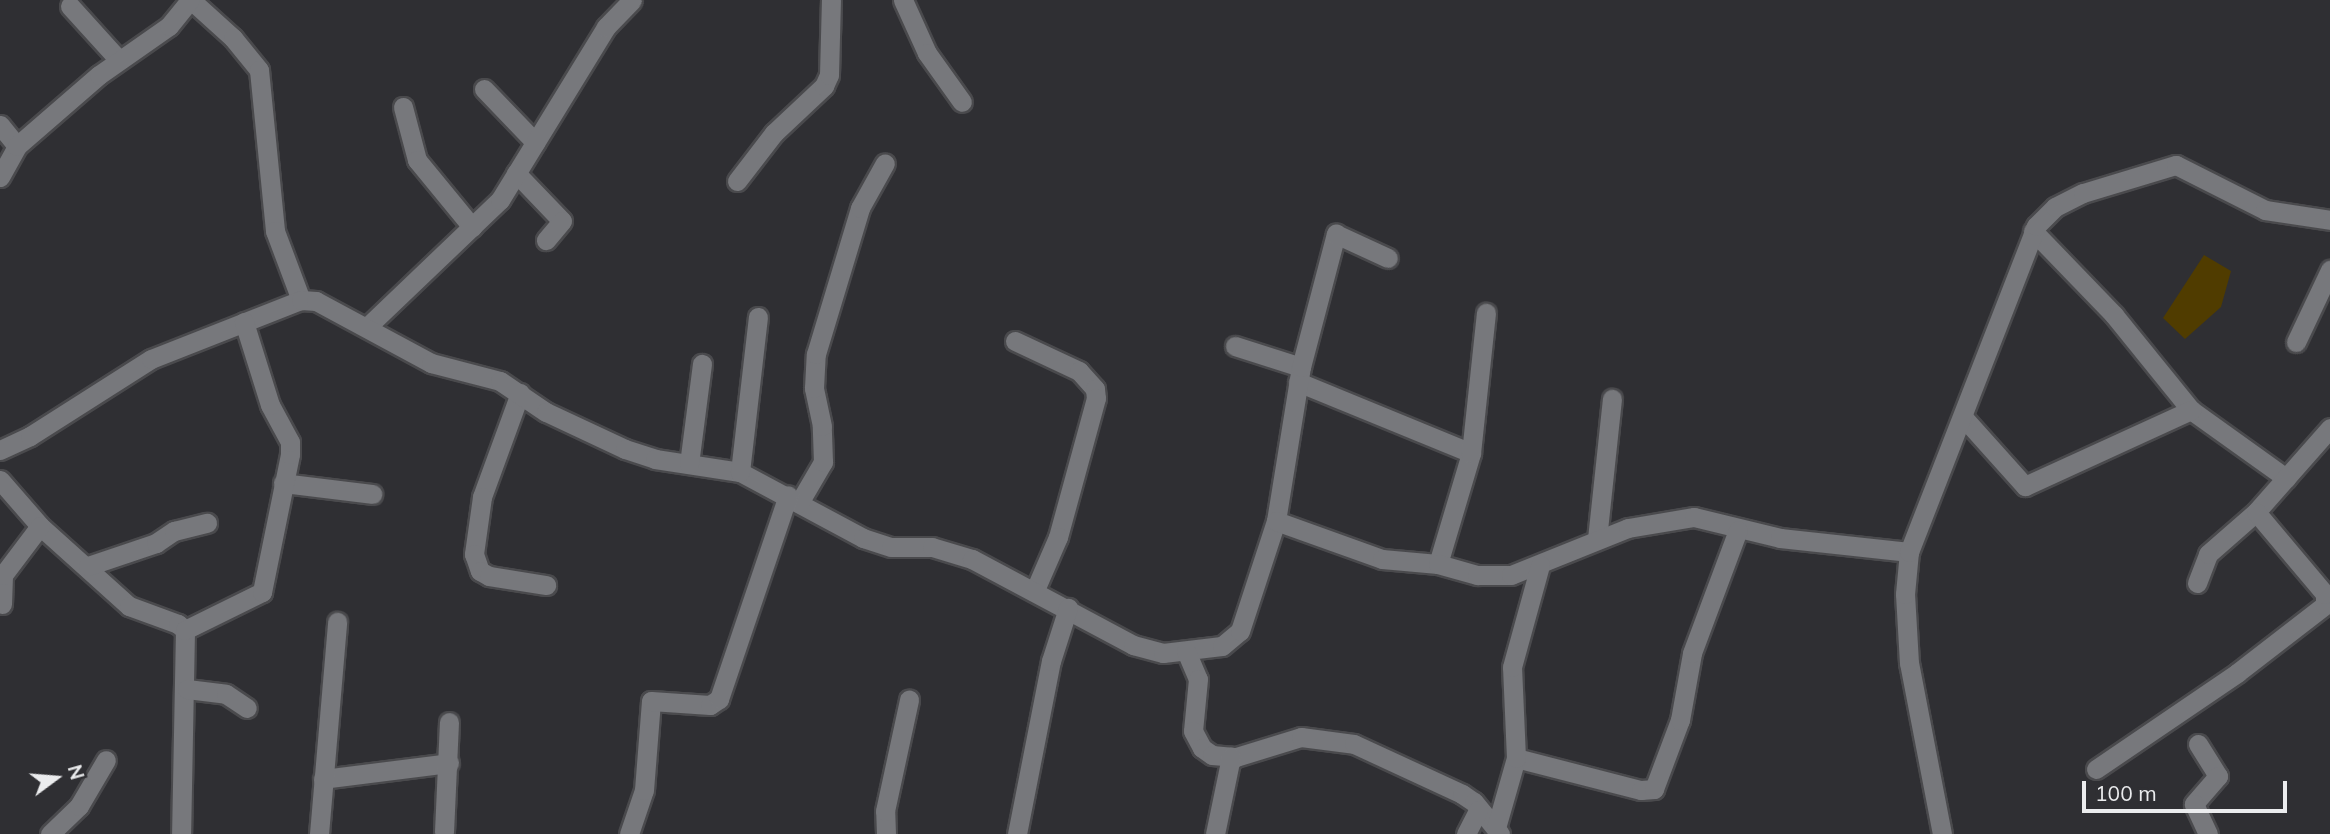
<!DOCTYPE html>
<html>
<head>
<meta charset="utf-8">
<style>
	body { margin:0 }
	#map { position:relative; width:2330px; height:834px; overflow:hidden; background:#2f2f33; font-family:Mulish,sans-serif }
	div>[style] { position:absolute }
	.green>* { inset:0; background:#503c00 }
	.roads { filter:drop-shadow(2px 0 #4a4a4d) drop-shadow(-2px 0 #4a4a4d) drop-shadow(0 2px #4a4a4d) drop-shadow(0 -2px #4a4a4d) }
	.minor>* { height:19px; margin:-9.5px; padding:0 9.5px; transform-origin:9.5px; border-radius:9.5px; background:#77787c }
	span { translate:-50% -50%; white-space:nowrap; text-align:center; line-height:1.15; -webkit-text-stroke:5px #2f2f33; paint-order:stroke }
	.north { position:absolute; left:21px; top:743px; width:70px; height:70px; -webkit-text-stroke:5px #2f2f33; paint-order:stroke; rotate:74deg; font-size:19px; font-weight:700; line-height:28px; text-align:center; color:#ebecee }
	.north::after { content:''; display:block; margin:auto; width:24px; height:32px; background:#ebecee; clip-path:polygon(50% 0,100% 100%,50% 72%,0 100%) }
	.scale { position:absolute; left:2082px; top:781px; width:205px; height:32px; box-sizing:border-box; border:4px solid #ebecee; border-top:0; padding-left:9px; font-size:21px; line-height:24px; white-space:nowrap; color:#ebecee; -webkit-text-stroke:5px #2f2f33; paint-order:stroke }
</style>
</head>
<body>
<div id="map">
	<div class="green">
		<i style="clip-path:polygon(2204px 255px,2231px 271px,2221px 307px,2185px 339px,2163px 318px)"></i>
	</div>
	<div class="roads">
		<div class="minor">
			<i style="left:191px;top:0;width:57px;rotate:42.1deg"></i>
			<i style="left:233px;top:38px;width:41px;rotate:50.9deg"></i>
			<i style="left:259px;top:70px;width:162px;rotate:84.3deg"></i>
			<i style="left:275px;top:231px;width:74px;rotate:69.4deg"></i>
			<i style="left:903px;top:0;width:58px;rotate:65.6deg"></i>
			<i style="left:927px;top:53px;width:60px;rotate:54.5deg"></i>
			<i style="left:70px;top:6px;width:73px;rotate:47.8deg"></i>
			<i style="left:484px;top:89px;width:74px;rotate:46.1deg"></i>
			<i style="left:403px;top:107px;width:55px;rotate:75.2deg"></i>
			<i style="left:417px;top:160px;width:87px;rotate:50.6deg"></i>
			<i style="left:0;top:125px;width:27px;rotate:51deg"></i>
			<i style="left:516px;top:173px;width:66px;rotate:46.2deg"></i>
			<i style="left:562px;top:221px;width:25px;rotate:130deg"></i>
			<i style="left:0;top:177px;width:35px;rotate:-61deg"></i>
			<i style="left:17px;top:146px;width:108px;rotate:-40.9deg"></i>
			<i style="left:99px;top:75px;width:85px;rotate:-35deg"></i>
			<i style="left:169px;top:26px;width:33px;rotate:-51deg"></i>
			<i style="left:737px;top:181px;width:61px;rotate:-52.4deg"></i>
			<i style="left:774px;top:133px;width:69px;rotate:-43.2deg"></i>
			<i style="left:824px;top:86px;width:12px;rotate:-66deg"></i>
			<i style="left:829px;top:75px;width:75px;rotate:-88.5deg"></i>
			<i style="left:2033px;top:231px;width:117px;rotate:46deg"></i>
			<i style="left:2114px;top:315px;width:122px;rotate:51deg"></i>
			<i style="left:2191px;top:410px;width:117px;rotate:35.6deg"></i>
			<i style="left:367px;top:327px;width:184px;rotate:-43.7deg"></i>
			<i style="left:500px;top:200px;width:203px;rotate:-58.5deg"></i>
			<i style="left:606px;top:27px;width:37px;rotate:-46deg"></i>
			<i style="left:1015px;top:341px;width:71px;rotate:25.1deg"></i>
			<i style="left:1079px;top:371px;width:24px;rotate:48deg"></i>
			<i style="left:1095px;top:389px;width:9px;rotate:84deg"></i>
			<i style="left:1096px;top:398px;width:144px;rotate:105.3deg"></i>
			<i style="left:1058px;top:537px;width:58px;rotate:113.5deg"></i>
			<i style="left:2296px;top:342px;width:80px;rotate:-64.7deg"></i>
			<i style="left:1235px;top:346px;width:69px;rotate:17.7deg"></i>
			<i style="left:1298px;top:382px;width:187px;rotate:22.3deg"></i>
			<i style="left:520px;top:393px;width:111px;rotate:110.1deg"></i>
			<i style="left:482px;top:497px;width:58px;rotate:98deg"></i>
			<i style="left:474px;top:554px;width:18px;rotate:71deg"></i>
			<i style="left:480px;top:571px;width:10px;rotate:29deg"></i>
			<i style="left:489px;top:576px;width:58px;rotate:9deg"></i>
			<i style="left:1963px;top:417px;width:93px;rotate:48.1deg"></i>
			<i style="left:2025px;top:486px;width:183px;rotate:-24.6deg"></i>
			<i style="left:0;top:450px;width:33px;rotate:-25deg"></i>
			<i style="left:30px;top:436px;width:143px;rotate:-32.5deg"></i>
			<i style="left:151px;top:359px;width:161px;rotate:-21.5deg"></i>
			<i style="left:301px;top:300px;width:15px;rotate:4deg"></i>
			<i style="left:316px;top:301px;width:131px;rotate:28.3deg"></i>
			<i style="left:431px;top:363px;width:71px;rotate:14.6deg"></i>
			<i style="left:500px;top:381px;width:55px;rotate:34deg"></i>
			<i style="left:546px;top:412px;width:87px;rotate:25.1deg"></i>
			<i style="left:625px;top:449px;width:32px;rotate:18deg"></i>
			<i style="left:655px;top:459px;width:86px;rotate:8.7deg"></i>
			<i style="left:740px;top:472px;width:140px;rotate:28.2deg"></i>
			<i style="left:863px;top:538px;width:29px;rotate:18deg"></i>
			<i style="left:891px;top:547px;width:41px"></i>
			<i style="left:932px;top:547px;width:42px;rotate:16.7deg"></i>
			<i style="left:972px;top:559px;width:183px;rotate:28.1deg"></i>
			<i style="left:1133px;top:645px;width:31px;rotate:15deg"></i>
			<i style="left:1163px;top:653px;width:59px;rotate:-6.8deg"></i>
			<i style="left:1222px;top:646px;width:23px;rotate:-40deg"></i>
			<i style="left:1240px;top:631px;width:116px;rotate:-71.9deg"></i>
			<i style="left:1276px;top:521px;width:156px;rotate:-80.8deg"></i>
			<i style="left:1301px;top:367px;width:138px;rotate:-75.3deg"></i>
			<i style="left:1336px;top:234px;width:57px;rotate:24.8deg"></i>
			<i style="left:689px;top:464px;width:101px;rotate:-82.6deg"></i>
			<i style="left:740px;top:472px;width:156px;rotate:-83.4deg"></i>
			<i style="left:0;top:480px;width:61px;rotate:49deg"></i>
			<i style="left:40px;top:526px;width:120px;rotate:42deg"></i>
			<i style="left:129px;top:606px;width:52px;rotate:20.2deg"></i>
			<i style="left:178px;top:624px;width:9px;rotate:41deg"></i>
			<i style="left:185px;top:630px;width:204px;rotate:91.1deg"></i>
			<i style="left:283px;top:483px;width:90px;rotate:7deg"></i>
			<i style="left:799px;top:503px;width:48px;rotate:-59.7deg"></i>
			<i style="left:823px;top:462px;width:36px;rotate:-92deg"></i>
			<i style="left:822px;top:426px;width:39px;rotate:-102deg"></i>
			<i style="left:814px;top:388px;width:34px;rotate:-87deg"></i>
			<i style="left:816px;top:354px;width:152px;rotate:-73.2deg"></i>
			<i style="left:860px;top:208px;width:51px;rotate:-60.9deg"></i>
			<i style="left:1276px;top:521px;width:113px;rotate:19.7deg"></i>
			<i style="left:1382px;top:559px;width:56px;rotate:5.1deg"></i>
			<i style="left:1438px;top:564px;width:116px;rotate:-73.4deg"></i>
			<i style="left:1471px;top:453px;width:141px;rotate:-83.9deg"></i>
			<i style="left:1597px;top:539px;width:141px;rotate:-83.9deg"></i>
			<i style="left:1438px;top:564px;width:41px;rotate:15.8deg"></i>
			<i style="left:1477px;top:575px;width:34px"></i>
			<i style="left:1511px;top:575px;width:126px;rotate:-21.9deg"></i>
			<i style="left:1628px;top:528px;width:67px;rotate:-9.5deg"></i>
			<i style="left:1694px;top:517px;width:89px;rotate:13.7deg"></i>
			<i style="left:1780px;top:538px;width:130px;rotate:6.2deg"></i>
			<i style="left:88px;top:566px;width:72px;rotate:-18.7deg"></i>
			<i style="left:156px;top:543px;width:22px;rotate:-34deg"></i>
			<i style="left:174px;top:531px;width:34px;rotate:-14deg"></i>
			<i style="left:2197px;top:583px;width:31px;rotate:-69deg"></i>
			<i style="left:2208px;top:554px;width:64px;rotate:-41.2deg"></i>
			<i style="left:2256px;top:512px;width:112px;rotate:-48.6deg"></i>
			<i style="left:2px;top:604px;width:29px;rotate:-88deg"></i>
			<i style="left:3px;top:575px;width:61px;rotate:-52.9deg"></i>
			<i style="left:185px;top:630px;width:86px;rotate:-26.3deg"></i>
			<i style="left:262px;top:592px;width:141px;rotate:-78.5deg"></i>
			<i style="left:290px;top:454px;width:12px;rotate:-90deg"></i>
			<i style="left:290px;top:442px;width:42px;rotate:-118.4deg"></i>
			<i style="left:270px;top:405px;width:87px;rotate:-107.4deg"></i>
			<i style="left:1186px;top:651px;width:30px;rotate:67deg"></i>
			<i style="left:1198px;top:679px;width:52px;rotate:95.5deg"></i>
			<i style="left:1193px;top:731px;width:19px;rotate:62deg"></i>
			<i style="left:1202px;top:748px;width:12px;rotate:35deg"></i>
			<i style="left:1212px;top:755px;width:24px;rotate:5deg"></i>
			<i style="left:1236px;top:757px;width:68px;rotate:-17.1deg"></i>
			<i style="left:1301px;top:737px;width:53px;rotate:7.5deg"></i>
			<i style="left:1354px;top:744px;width:119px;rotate:24.8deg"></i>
			<i style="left:1462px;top:794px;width:14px;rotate:34deg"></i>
			<i style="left:1474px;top:802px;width:41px;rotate:50.9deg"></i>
			<i style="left:187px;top:689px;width:39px;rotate:7deg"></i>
			<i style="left:226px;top:694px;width:25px;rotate:34deg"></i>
			<i style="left:2198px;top:744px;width:38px;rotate:58deg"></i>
			<i style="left:2218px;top:776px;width:37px;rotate:131deg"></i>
			<i style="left:2194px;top:804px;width:33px;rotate:65deg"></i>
			<i style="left:1516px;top:758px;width:129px;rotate:14.4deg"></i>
			<i style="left:1641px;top:790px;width:13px;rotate:-4deg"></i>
			<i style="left:1654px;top:789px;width:74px;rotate:-69.4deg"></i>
			<i style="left:1680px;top:720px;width:68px;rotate:-79.8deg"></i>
			<i style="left:1692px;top:653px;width:131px;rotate:-69.5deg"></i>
			<i style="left:2096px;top:769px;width:171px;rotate:-34.2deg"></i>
			<i style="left:2237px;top:673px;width:111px;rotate:-37.7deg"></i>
			<i style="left:2325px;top:605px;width:11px;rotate:-90deg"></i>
			<i style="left:2325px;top:594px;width:107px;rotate:-130.1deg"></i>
			<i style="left:323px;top:779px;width:127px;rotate:-7.2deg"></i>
			<i style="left:1496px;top:828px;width:73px;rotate:-74.1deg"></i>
			<i style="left:1516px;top:758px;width:91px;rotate:-92.5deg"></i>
			<i style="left:1512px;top:667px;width:106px;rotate:-74.6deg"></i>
			<i style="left:444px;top:832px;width:110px;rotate:-87.4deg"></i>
			<i style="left:50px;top:834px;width:40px;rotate:-44deg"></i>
			<i style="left:79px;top:806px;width:53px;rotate:-59.6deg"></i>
			<i style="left:319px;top:834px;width:213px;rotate:-85.1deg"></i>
			<i style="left:629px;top:834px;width:46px;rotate:-71.2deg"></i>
			<i style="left:644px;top:790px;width:89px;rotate:-85.5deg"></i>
			<i style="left:651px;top:701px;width:59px;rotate:3.9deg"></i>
			<i style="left:710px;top:705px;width:11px;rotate:-34deg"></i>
			<i style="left:719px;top:699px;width:215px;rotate:-71.3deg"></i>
			<i style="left:886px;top:834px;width:23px;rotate:-92deg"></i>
			<i style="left:885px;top:811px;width:114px;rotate:-77.8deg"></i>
			<i style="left:1017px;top:834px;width:176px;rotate:-78.9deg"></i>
			<i style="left:1051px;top:661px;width:56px;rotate:-72.2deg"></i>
			<i style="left:1215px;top:834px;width:79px;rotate:-78.3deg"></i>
			<i style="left:1466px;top:834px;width:27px;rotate:-63deg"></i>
			<i style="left:1942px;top:834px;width:174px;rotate:-100.9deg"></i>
			<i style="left:1909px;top:663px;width:69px;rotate:-93.3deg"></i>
			<i style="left:1905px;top:594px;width:42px;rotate:-84.6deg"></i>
			<i style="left:1909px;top:552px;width:350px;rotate:-68.7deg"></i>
			<i style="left:2036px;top:226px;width:27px;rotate:-45deg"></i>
			<i style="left:2055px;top:207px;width:31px;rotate:-27deg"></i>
			<i style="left:2083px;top:193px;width:97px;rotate:-16.8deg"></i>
			<i style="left:2176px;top:165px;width:100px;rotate:26.8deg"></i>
			<i style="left:2265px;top:210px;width:66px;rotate:8.7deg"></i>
		</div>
	</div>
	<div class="north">N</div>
	<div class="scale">100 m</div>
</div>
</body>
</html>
